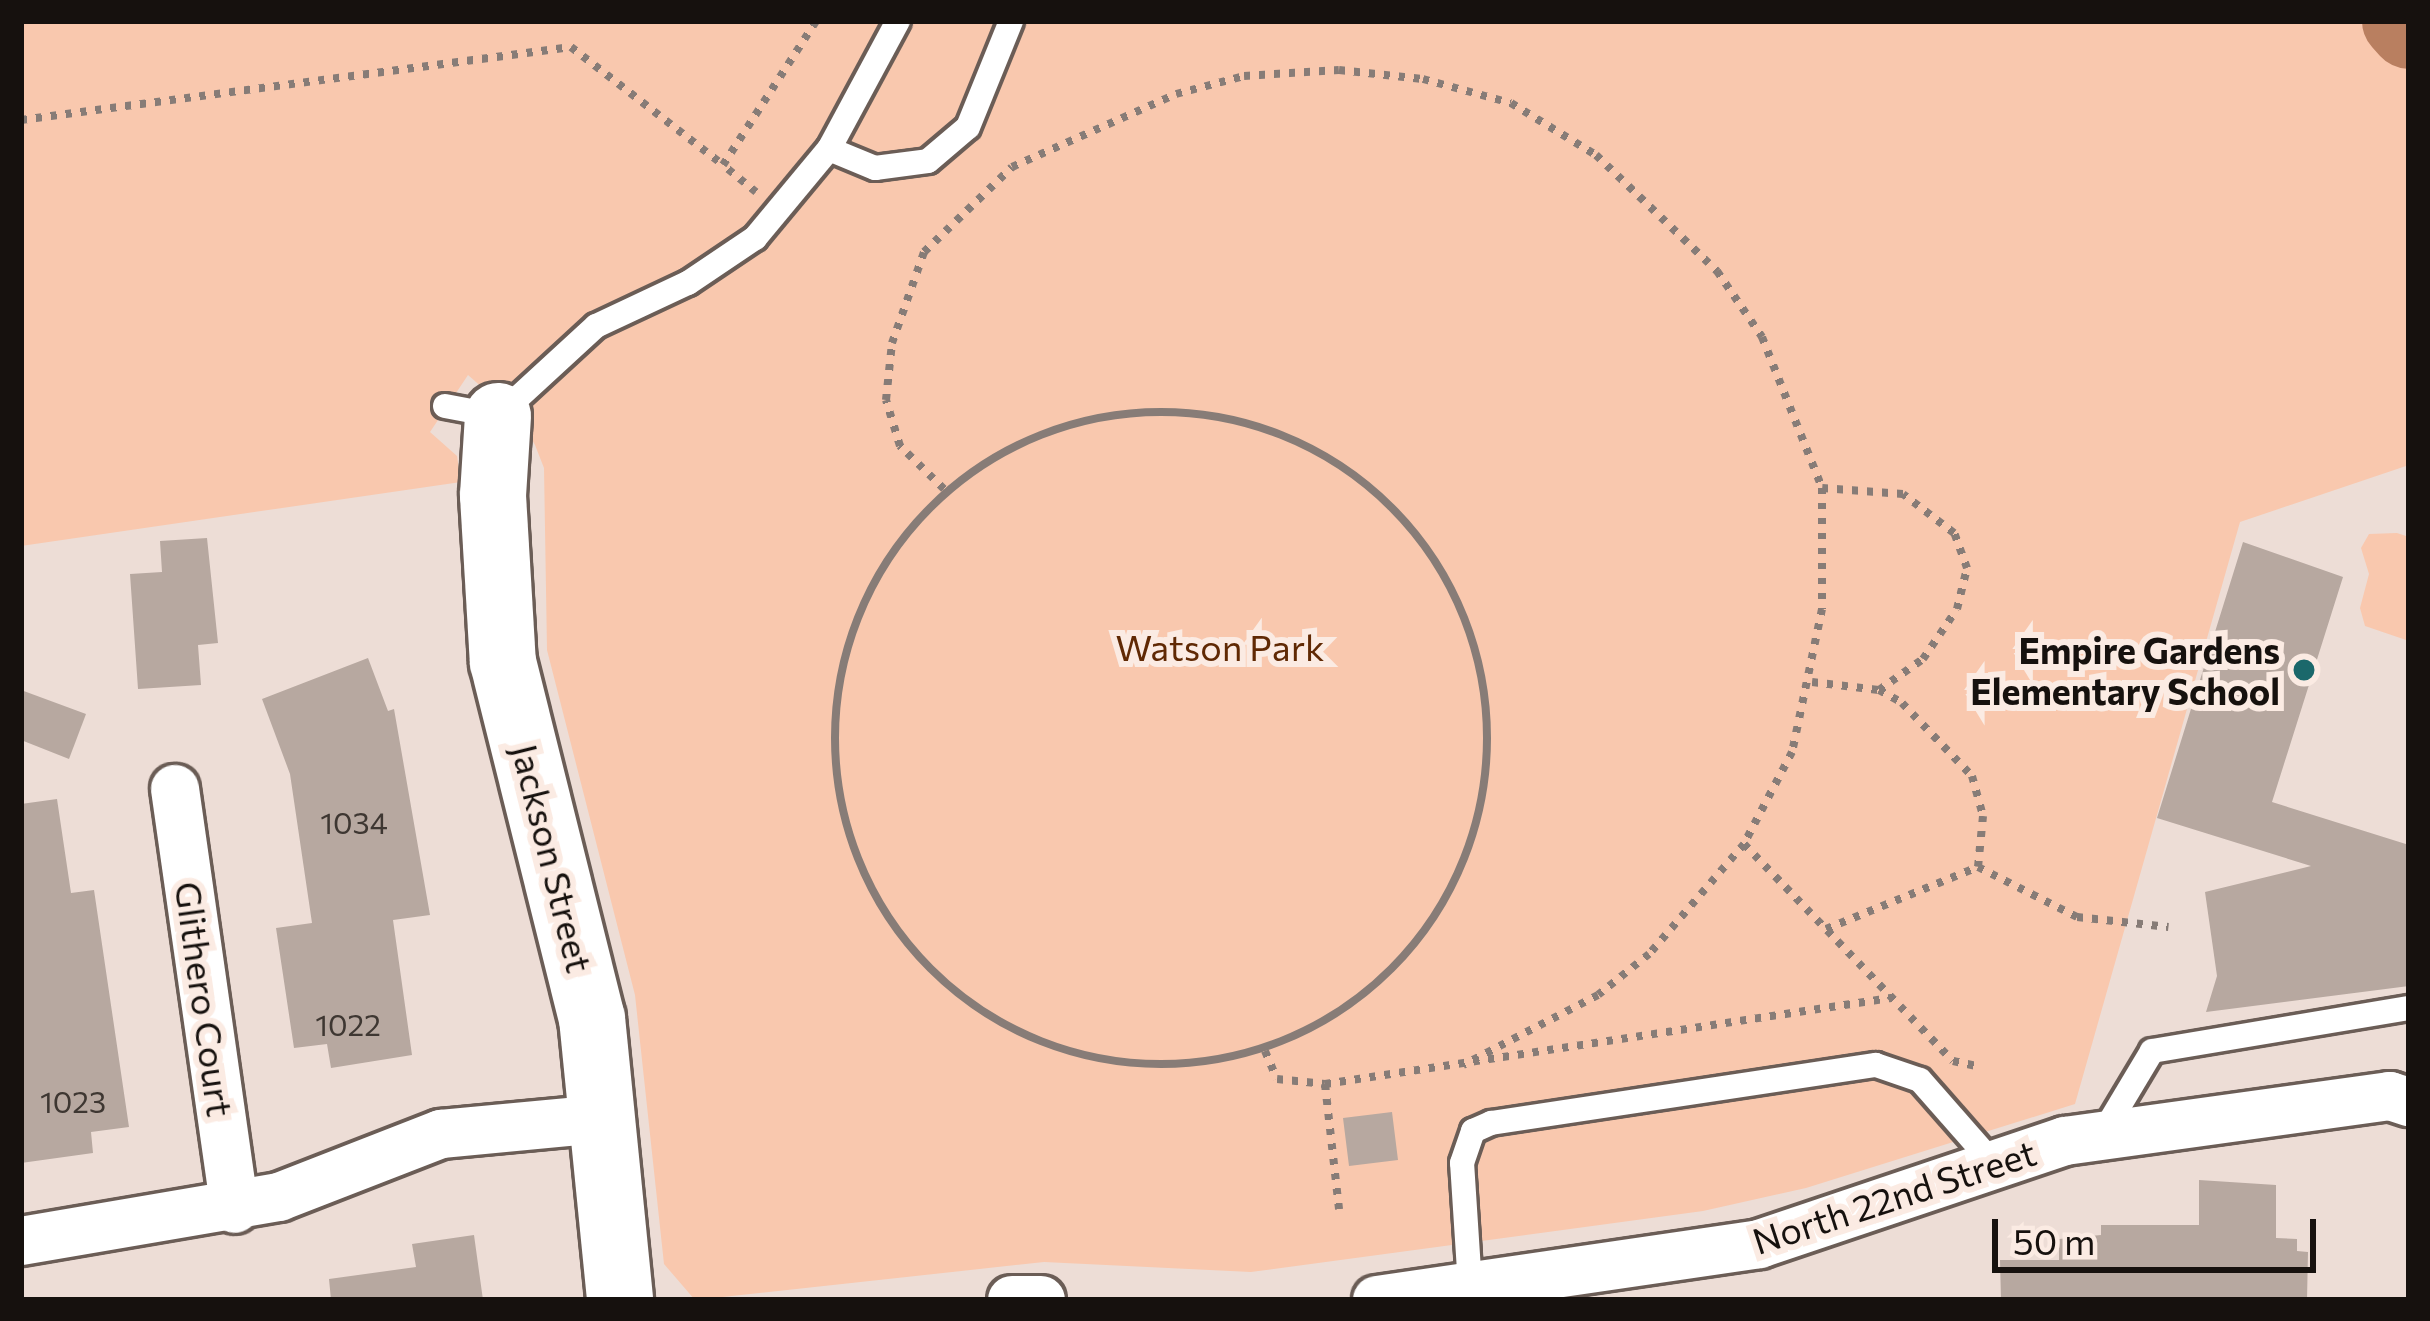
<!DOCTYPE html>
<html>
<head>
<meta charset="utf-8">
<style>
	body { margin:0 }
	#map { position:relative; width:2430px; height:1321px; overflow:hidden; background:#edddd6; font-family:Commissioner,sans-serif }
	div>[style] { position:absolute }
	.green>* { inset:0; background:#f9c8ae }
	.river>* { height:78px; margin:-39px; padding:0 39px; transform-origin:39px; border-radius:39px; background:#b97f60 }
	.building>* { inset:0; background:#b7a8a0 }
	.path>* { height:8px; margin-top:-4px; transform-origin:0; background:repeating-linear-gradient(90deg,#877c77 0 6px,transparent 0 15px) }
	.path>.ring { margin:-4px; padding:0; box-sizing:content-box; background:none; border:8px solid #877c77; border-radius:50% }
	.roads { filter:drop-shadow(3px 0 #6b5d56) drop-shadow(-3px 0 #6b5d56) drop-shadow(0 3px #6b5d56) drop-shadow(0 -3px #6b5d56) }
	.lane>* { height:24px; margin:-12px; padding:0 12px; transform-origin:12px; border-radius:12px; background:#fff }
	.street>* { height:48px; margin:-24px; padding:0 24px; transform-origin:24px; border-radius:24px; background:#fff }
	.secondary>* { height:66px; margin:-33px; padding:0 33px; transform-origin:33px; border-radius:33px; background:#fff }
	.dots>* { width:33px; height:33px; translate:-50% -50%; box-sizing:border-box; border:6px solid #fbebe3; border-radius:50% }
	span { translate:-50% -50%; white-space:nowrap; text-align:center; line-height:1.15; -webkit-text-stroke:12px #fbebe3; paint-order:stroke }
	.number-label { font-size:30px; color:#3e3732 }
	.number-label span { -webkit-text-stroke-width:0 }
	.park-label { font-size:36px; color:#602904 }
	.poi-label { font-size:36px; color:#16110e; font-weight:700 }
	.right { translate:-100% -50%; text-align:right }
	.street-label { font-size:36px; color:#16110e }
	.frame { position:absolute; inset:0; border:24px solid #16110e; pointer-events:none }
	.scale { position:absolute; left:1992px; top:1219px; width:324px; height:54px; box-sizing:border-box; border:6px solid #16110e; border-top:0; padding-left:15px; font-size:36px; line-height:42px; white-space:nowrap; color:#16110e; -webkit-text-stroke:9px #fbebe3; paint-order:stroke }
</style>
</head>
<body>
<div id="map">
	<div class="green">
		<i style="clip-path:polygon(21px 21px,2409px 21px,2409px 465px,2240px 522px,2075px 1104px,1806px 1188px,1703px 1211px,1251px 1272px,1044px 1262px,695px 1300px,664px 1264px,635px 995px,547px 650px,544px 468px,535px 445px,523px 423px,468px 375px,430px 432px,457px 456px,461px 482px,21px 546px)"></i>
		<i style="clip-path:polygon(2397px 533px,2409px 537px,2409px 641px,2365px 626px,2360px 608px,2369px 574px,2361px 548px,2369px 534px)"></i>
	</div>
	<div class="river">
		<i style="left:2401px;top:21px;width:12px;rotate:48deg"></i>
	</div>
	<div class="building">
		<i style="clip-path:polygon(207px 538px,218px 643px,198px 645px,201px 685px,138px 689px,130px 574px,162px 572px,160px 541px)"></i>
		<i style="clip-path:polygon(2243px 542px,2343px 577px,2272px 802px,2409px 845px,2409px 986px,2206px 1012px,2217px 976px,2205px 892px,2311px 866px,2157px 818px)"></i>
		<i style="clip-path:polygon(368px 658px,388px 711px,394px 709px,430px 915px,393px 920px,412px 1055px,331px 1068px,327px 1044px,294px 1048px,276px 928px,312px 923px,290px 774px,262px 699px)"></i>
		<i style="clip-path:polygon(21px 690px,86px 714px,69px 759px,21px 740px)"></i>
		<i style="clip-path:polygon(57px 799px,71px 893px,94px 890px,129px 1127px,91px 1132px,93px 1153px,21px 1163px,21px 804px)"></i>
		<i style="clip-path:polygon(1392px 1112px,1398px 1160px,1349px 1166px,1343px 1118px)"></i>
		<i style="clip-path:polygon(2199px 1180px,2276px 1185px,2276px 1238px,2297px 1239px,2297px 1251px,2308px 1252px,2307px 1300px,2001px 1300px,2000px 1260px,2059px 1260px,2059px 1239px,2101px 1235px,2101px 1225px,2199px 1225px)"></i>
		<i style="clip-path:polygon(474px 1235px,483px 1300px,331px 1300px,329px 1279px,416px 1267px,412px 1244px)"></i>
	</div>
	<div class="path">
		<i style="left:21px;top:120px;width:555px;rotate:-7.56deg"></i>
		<i style="left:571px;top:47px;width:192px;rotate:37.8deg"></i>
		<i style="left:756px;top:192px;width:43px;rotate:-140.7deg"></i>
		<i style="left:723px;top:165px;width:171px;rotate:-57.1deg"></i>
		<i class="ring" style="left:835px;top:412px;width:644px;height:644px"></i>
		<i style="left:944px;top:489px;width:62px;rotate:-135.7deg"></i>
		<i style="left:900px;top:446px;width:48px;rotate:-106.9deg"></i>
		<i style="left:886px;top:400px;width:57px;rotate:-84deg"></i>
		<i style="left:892px;top:343px;width:96px;rotate:-70.6deg"></i>
		<i style="left:924px;top:252px;width:122px;rotate:-44deg"></i>
		<i style="left:1012px;top:167px;width:180px;rotate:-24deg"></i>
		<i style="left:1176px;top:94px;width:70px;rotate:-14.8deg"></i>
		<i style="left:1244px;top:76px;width:95px;rotate:-3.6deg"></i>
		<i style="left:1339px;top:70px;width:84px;rotate:6.1deg"></i>
		<i style="left:1423px;top:79px;width:91px;rotate:15.3deg"></i>
		<i style="left:1511px;top:103px;width:100px;rotate:31.5deg"></i>
		<i style="left:1596px;top:155px;width:168px;rotate:43.8deg"></i>
		<i style="left:1717px;top:271px;width:80px;rotate:55.7deg"></i>
		<i style="left:1762px;top:337px;width:162px;rotate:68.3deg"></i>
		<i style="left:1822px;top:488px;width:121px;rotate:90deg"></i>
		<i style="left:1822px;top:609px;width:146px;rotate:101.8deg"></i>
		<i style="left:1792px;top:752px;width:104px;rotate:117.6deg"></i>
		<i style="left:1744px;top:844px;width:145px;rotate:130.8deg"></i>
		<i style="left:1649px;top:954px;width:65px;rotate:141.2deg"></i>
		<i style="left:1598px;top:995px;width:152px;rotate:152.6deg"></i>
		<i style="left:1812px;top:682px;width:67px;rotate:6.8deg"></i>
		<i style="left:1879px;top:690px;width:54px;rotate:-35.2deg"></i>
		<i style="left:1923px;top:659px;width:60px;rotate:-55.8deg"></i>
		<i style="left:1957px;top:609px;width:42px;rotate:-76.3deg"></i>
		<i style="left:1967px;top:568px;width:37px;rotate:-110deg"></i>
		<i style="left:1954px;top:533px;width:64px;rotate:-142.6deg"></i>
		<i style="left:1903px;top:494px;width:81px;rotate:-175.8deg"></i>
		<i style="left:1879px;top:690px;width:26px;rotate:29deg"></i>
		<i style="left:1902px;top:703px;width:101px;rotate:46.2deg"></i>
		<i style="left:1972px;top:776px;width:41px;rotate:74.6deg"></i>
		<i style="left:1983px;top:816px;width:51px;rotate:95.6deg"></i>
		<i style="left:1744px;top:844px;width:301px;rotate:46.1deg"></i>
		<i style="left:1953px;top:1061px;width:24px;rotate:12deg"></i>
		<i style="left:1826px;top:929px;width:164px;rotate:-22.2deg"></i>
		<i style="left:1978px;top:867px;width:111px;rotate:26.8deg"></i>
		<i style="left:2077px;top:917px;width:92px;rotate:6.3deg"></i>
		<i style="left:1265px;top:1051px;width:30px;rotate:67deg"></i>
		<i style="left:1277px;top:1079px;width:48px;rotate:5.9deg"></i>
		<i style="left:1325px;top:1084px;width:572px;rotate:-8.65deg"></i>
		<i style="left:1325px;top:1084px;width:126px;rotate:83.6deg"></i>
	</div>
	<div class="roads">
		<div class="lane">
			<i style="left:829px;top:149px;width:50px;rotate:22.4deg"></i>
			<i style="left:875px;top:168px;width:53px;rotate:-7.5deg"></i>
			<i style="left:928px;top:161px;width:52px;rotate:-40.4deg"></i>
			<i style="left:968px;top:127px;width:114px;rotate:-67.9deg"></i>
			<i style="left:445px;top:406px;width:54px;rotate:10.7deg"></i>
			<i style="left:498px;top:416px;width:133px;rotate:-42.6deg"></i>
			<i style="left:596px;top:326px;width:102px;rotate:-25.1deg"></i>
			<i style="left:688px;top:283px;width:81px;rotate:-33.9deg"></i>
			<i style="left:755px;top:238px;width:116px;rotate:-50.3deg"></i>
			<i style="left:829px;top:149px;width:145px;rotate:-61.7deg"></i>
			<i style="left:2100px;top:1138px;width:101px;rotate:-59.1deg"></i>
			<i style="left:2152px;top:1051px;width:261px;rotate:-9.5deg"></i>
			<i style="left:1470px;top:1286px;width:123px;rotate:-93.7deg"></i>
			<i style="left:1462px;top:1163px;width:34px;rotate:-71deg"></i>
			<i style="left:1473px;top:1131px;width:20px;rotate:-24deg"></i>
			<i style="left:1491px;top:1123px;width:389px;rotate:-8.6deg"></i>
			<i style="left:1876px;top:1065px;width:46px;rotate:18.8deg"></i>
			<i style="left:1920px;top:1080px;width:111px;rotate:48.7deg"></i>
		</div>
		<div class="street">
			<i style="left:175px;top:789px;width:424px;rotate:81.9deg"></i>
			<i style="left:21px;top:1241px;width:262px;rotate:-9.7deg"></i>
			<i style="left:279px;top:1197px;width:174px;rotate:-21.3deg"></i>
			<i style="left:441px;top:1134px;width:161px;rotate:-5.4deg"></i>
			<i style="left:1012px;top:1300px;width:29px"></i>
			<i style="left:1377px;top:1300px;width:386px;rotate:-8.3deg"></i>
			<i style="left:1759px;top:1244px;width:323px;rotate:-18.6deg"></i>
			<i style="left:2065px;top:1141px;width:328px;rotate:-7.9deg"></i>
			<i style="left:2390px;top:1096px;width:20px;rotate:18deg"></i>
		</div>
		<div class="secondary">
			<i style="left:498px;top:416px;width:80px;rotate:93.6deg"></i>
			<i style="left:493px;top:496px;width:166px;rotate:86.6deg"></i>
			<i style="left:503px;top:662px;width:367px;rotate:76deg"></i>
			<i style="left:592px;top:1018px;width:283px;rotate:84.3deg"></i>
		</div>
	</div>
	<div class="dots">
		<i style="left:2304px;top:670px;background:#1b686b"></i>
	</div>
	<div class="number-label">
		<span style="left:354px;top:822px">1034</span>
		<span style="left:348px;top:1024px">1022</span>
		<span style="left:73px;top:1101px">1023</span>
	</div>
	<div class="park-label">
		<span style="left:1220px;top:647px">Watson Park</span>
	</div>
	<div class="poi-label">
		<span class="right" style="left:2280px;top:670px">Empire Gardens<br>Elementary School</span>
	</div>
	<div class="street-label">
		<span style="left:553px;top:858px;rotate:76deg">Jackson Street</span>
		<span style="left:205px;top:999px;rotate:82deg">Glithero Court</span>
		<span style="left:1894px;top:1196px;rotate:-18deg">North 22nd Street</span>
	</div>
	<div class="frame"></div>
	<div class="scale">50 m</div>
</div>
</body>
</html>
